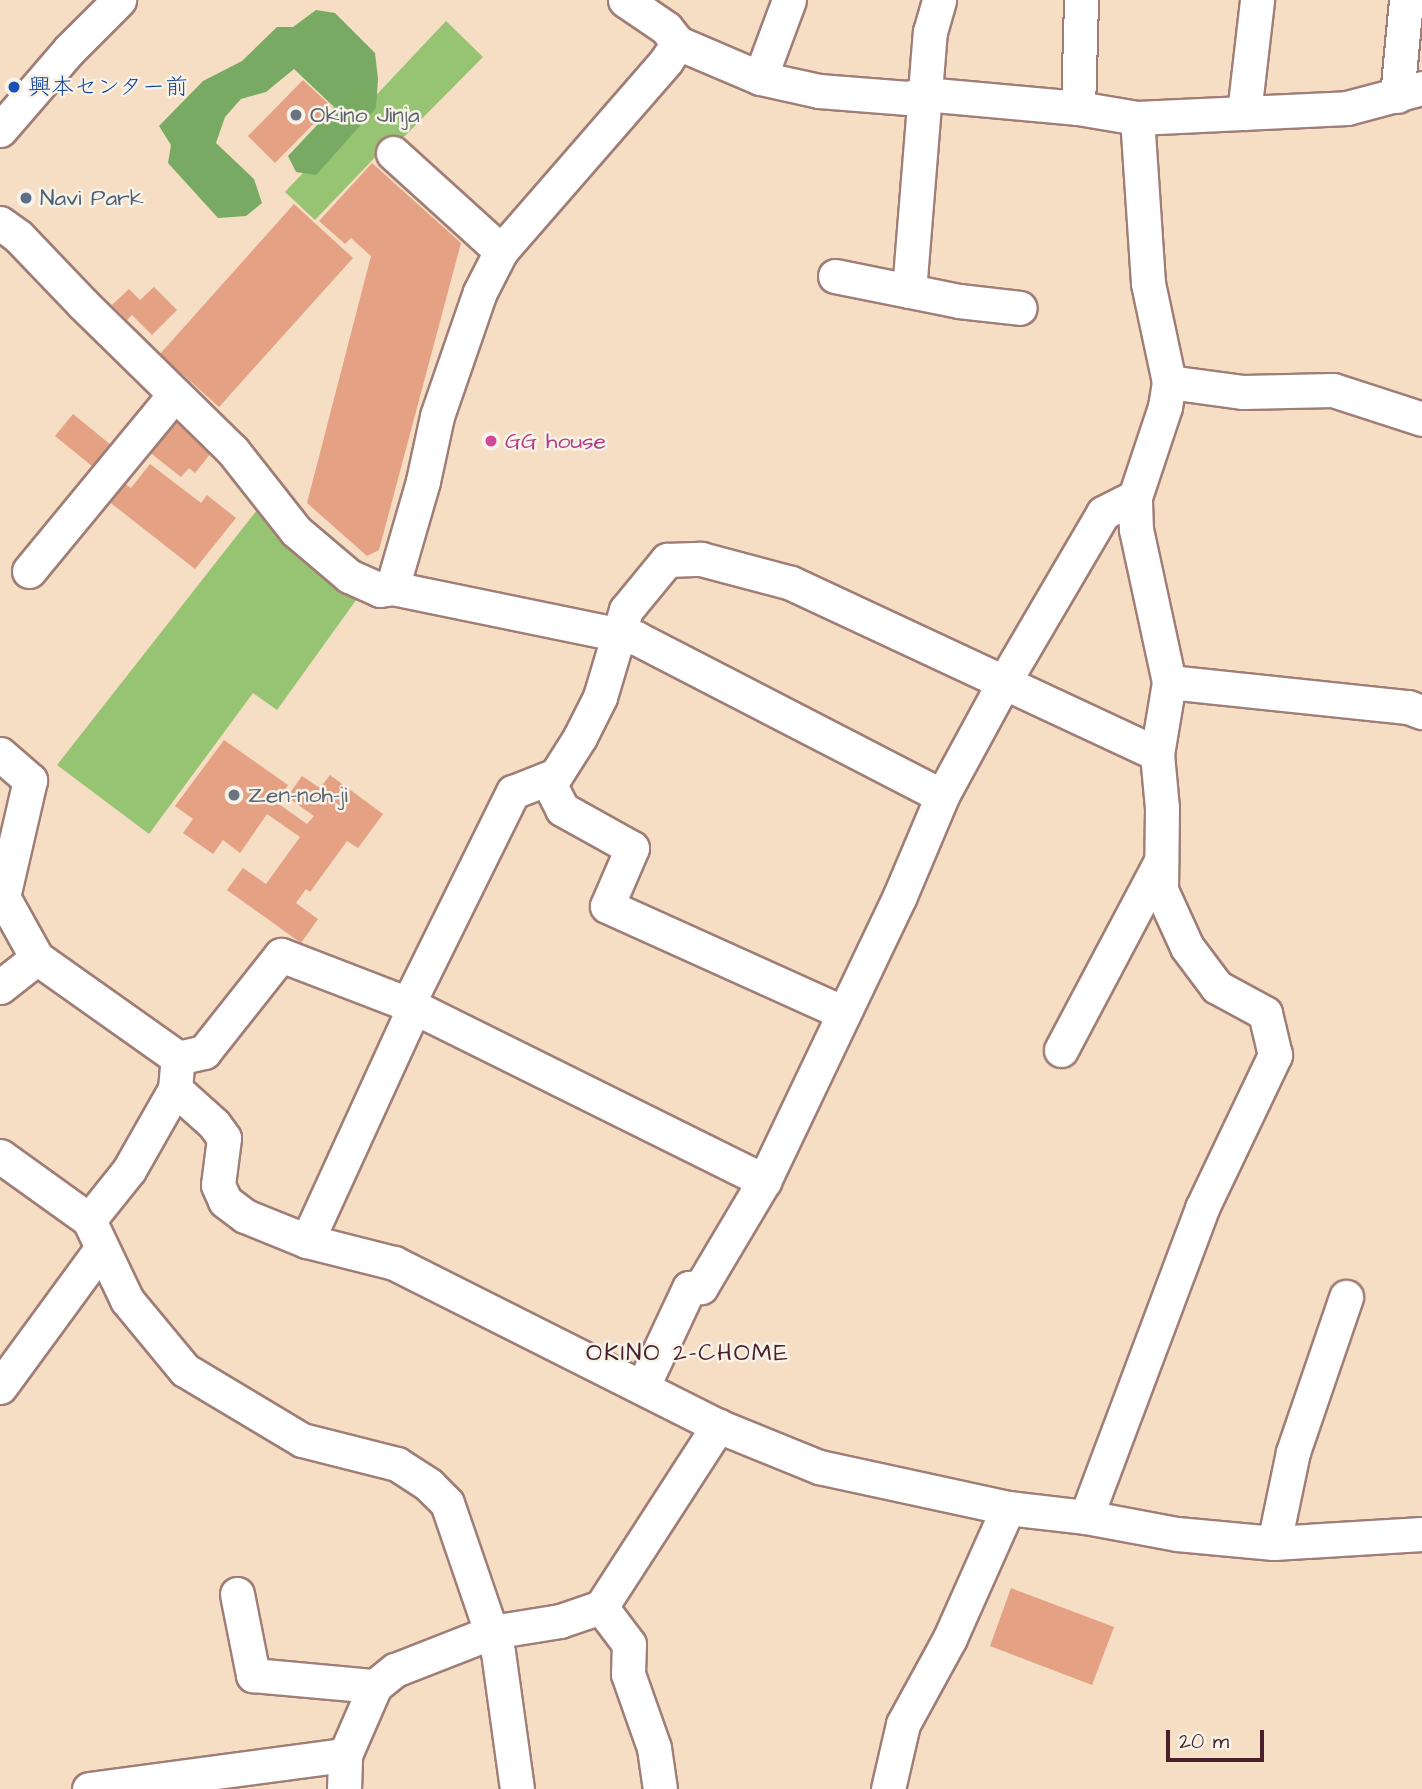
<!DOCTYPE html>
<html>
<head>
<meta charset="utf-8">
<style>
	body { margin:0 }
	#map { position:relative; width:1422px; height:1789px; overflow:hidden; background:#f5dec3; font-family:"Architects Daughter","Klee One",sans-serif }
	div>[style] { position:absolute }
	.green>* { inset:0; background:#97c472 }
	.forest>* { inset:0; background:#79aa64 }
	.building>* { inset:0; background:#e4a184 }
	.roads { filter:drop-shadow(2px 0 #a07e77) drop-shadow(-2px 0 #a07e77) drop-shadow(0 2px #a07e77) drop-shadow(0 -2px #a07e77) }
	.minor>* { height:33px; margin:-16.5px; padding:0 16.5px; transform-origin:16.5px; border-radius:16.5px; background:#fff }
	.dots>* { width:19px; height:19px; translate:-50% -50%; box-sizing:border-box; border:4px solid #f7f3e8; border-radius:50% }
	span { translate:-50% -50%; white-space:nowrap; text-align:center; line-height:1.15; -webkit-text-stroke:5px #f7f3e8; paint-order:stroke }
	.transit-label { font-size:23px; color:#164399 }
	.left { translate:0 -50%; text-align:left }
	.worship-label { font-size:23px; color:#5b616d }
	.service-label { font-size:23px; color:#4e5e75 }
	.hotel-label { font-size:23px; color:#b23c85 }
	.neighbourhood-label { font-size:24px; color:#4a1f2b; letter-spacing:2px }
	.scale { position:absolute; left:1166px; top:1730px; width:98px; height:32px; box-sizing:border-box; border:4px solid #4a1f2b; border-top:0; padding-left:9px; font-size:21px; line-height:24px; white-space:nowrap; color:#4a1f2b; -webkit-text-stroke:5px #f7f3e8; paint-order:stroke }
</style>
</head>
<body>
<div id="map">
	<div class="green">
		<i style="clip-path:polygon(446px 21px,483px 57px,386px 155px,381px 151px,315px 220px,285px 192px)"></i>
		<i style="clip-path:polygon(261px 505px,359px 596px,277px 710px,253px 693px,149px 834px,57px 765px)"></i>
	</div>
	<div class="forest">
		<i style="clip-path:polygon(316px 10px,335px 13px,375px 53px,378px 79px,376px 108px,316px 175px,296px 172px,288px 156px,334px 107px,294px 69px,266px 92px,241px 99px,225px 117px,216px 143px,254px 179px,262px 203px,246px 216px,218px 218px,168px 163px,171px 145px,159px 126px,203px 81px,242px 61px,277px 27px,293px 27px)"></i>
	</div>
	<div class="building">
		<i style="clip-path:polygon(303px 80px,331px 106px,275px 163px,248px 136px)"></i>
		<i style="clip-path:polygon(372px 163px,461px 243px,379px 550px,367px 556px,307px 503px,371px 256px,351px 238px,345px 244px,319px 221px)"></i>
		<i style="clip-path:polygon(294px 204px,353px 258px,219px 407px,160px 354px)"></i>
		<i style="clip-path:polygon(154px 287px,177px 310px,152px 335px,132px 315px,127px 320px,112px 305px,129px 289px,140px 300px)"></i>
		<i style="clip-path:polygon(73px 414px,116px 449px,98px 471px,55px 436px)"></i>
		<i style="clip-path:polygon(175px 414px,207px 440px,202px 446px,211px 453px,195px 473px,189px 468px,181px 477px,148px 451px)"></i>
		<i style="clip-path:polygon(150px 464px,201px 503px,207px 495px,236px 518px,195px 569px,107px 500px,122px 481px,131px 488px)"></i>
		<i style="clip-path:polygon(224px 740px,288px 785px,276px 802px,307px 824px,314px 816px,287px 797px,302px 776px,320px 788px,330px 775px,383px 814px,358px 848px,347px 841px,310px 892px,306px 889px,296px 903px,318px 919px,301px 943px,227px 890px,243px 868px,266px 884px,300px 837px,267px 814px,240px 853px,223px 840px,213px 854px,183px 833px,193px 819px,175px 806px)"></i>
		<i style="clip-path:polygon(1011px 1588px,1114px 1627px,1092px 1685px,990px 1646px)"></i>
	</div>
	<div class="roads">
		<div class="minor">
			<i style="left:625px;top:0;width:50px;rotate:34.3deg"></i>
			<i style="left:666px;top:28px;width:19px;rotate:51deg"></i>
			<i style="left:678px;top:43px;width:89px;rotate:23.1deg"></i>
			<i style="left:760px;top:78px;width:60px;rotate:12.4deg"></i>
			<i style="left:819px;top:91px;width:89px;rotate:4.5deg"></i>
			<i style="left:908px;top:98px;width:16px;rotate:-14deg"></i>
			<i style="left:924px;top:94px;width:155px;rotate:5.2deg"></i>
			<i style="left:1078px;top:108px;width:60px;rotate:9.6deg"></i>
			<i style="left:1137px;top:118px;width:210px;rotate:-2.7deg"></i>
			<i style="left:1347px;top:108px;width:78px;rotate:-14.9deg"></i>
			<i style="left:760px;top:78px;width:83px;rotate:-69.6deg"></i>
			<i style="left:1397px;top:96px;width:96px;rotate:-84.6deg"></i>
			<i style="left:1078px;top:108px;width:108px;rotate:-88.4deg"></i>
			<i style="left:1244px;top:113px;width:114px;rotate:-83.4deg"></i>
			<i style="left:0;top:130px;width:106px;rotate:-49.2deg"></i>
			<i style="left:69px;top:50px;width:71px;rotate:-45deg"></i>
			<i style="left:393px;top:153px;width:146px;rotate:42.2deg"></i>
			<i style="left:0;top:223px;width:22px;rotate:36deg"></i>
			<i style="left:18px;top:236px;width:94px;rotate:46.3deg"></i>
			<i style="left:83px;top:304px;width:210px;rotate:44.4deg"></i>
			<i style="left:233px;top:451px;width:102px;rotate:51.8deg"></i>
			<i style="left:296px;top:531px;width:70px;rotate:40.3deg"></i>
			<i style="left:349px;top:576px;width:34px;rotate:24deg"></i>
			<i style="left:380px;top:590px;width:12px;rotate:-9deg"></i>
			<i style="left:392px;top:588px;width:249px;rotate:11.6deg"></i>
			<i style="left:636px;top:638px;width:344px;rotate:27.3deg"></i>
			<i style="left:835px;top:276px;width:126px;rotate:11.4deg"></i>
			<i style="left:959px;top:301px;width:61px;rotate:6.5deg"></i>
			<i style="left:909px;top:291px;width:260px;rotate:-85.4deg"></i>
			<i style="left:930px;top:32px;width:33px;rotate:-74deg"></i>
			<i style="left:1169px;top:382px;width:75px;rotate:7.7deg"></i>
			<i style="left:1243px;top:392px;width:90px;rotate:-1.3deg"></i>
			<i style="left:1333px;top:390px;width:94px;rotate:18deg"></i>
			<i style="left:29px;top:571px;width:229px;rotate:-50.5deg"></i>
			<i style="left:392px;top:588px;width:111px;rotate:-73.8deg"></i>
			<i style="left:423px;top:481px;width:66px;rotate:-77.8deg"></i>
			<i style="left:437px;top:416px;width:131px;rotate:-70.9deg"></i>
			<i style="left:480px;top:292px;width:46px;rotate:-62.9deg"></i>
			<i style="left:501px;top:251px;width:252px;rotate:-49deg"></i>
			<i style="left:666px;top:61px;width:22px;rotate:-56deg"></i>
			<i style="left:1169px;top:682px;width:240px;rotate:6deg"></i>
			<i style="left:1408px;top:707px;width:15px;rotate:20deg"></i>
			<i style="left:0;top:754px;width:40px;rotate:41deg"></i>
			<i style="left:30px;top:780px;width:120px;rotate:103deg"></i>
			<i style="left:3px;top:897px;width:70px;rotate:60.9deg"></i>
			<i style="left:37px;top:958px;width:173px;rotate:35.3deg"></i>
			<i style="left:178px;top:1058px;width:27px;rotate:-13deg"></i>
			<i style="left:204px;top:1052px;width:124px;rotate:-51.6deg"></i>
			<i style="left:281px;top:955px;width:136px;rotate:21.1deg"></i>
			<i style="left:408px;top:1004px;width:398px;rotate:26.4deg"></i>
			<i style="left:547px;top:779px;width:34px;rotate:63deg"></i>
			<i style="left:562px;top:809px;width:80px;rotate:29.1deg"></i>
			<i style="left:632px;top:848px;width:63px;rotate:113.3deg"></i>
			<i style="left:607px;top:906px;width:258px;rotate:24.3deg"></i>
			<i style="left:0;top:987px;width:47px;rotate:-38.1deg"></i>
			<i style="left:408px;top:1004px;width:237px;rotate:-63.7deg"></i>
			<i style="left:513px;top:792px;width:46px;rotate:-21.6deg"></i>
			<i style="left:556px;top:775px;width:45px;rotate:-57.7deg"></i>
			<i style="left:580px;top:737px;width:45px;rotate:-63.4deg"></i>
			<i style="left:600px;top:697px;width:91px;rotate:-73.4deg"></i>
			<i style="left:626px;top:610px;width:65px;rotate:-50.6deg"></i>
			<i style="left:667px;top:560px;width:34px;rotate:-2deg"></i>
			<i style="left:701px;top:559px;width:93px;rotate:14.9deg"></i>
			<i style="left:791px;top:583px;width:404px;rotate:25deg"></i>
			<i style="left:1061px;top:1050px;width:214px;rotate:-62.1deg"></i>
			<i style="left:175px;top:1089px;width:52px;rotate:41.9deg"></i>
			<i style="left:214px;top:1124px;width:17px;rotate:54deg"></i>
			<i style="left:224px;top:1138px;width:47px;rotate:97.3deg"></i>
			<i style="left:218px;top:1185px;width:17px;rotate:66deg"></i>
			<i style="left:225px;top:1201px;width:25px;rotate:37deg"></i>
			<i style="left:245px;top:1216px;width:67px;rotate:22deg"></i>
			<i style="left:307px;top:1241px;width:90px;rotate:14.2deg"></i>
			<i style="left:394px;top:1263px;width:363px;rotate:26.7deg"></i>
			<i style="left:718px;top:1426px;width:109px;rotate:22.1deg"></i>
			<i style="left:819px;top:1467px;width:193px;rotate:12.2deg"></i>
			<i style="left:1008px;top:1508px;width:79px;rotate:6.6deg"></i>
			<i style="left:1086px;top:1517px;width:93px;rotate:10.6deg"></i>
			<i style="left:1177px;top:1534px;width:97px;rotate:5.3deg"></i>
			<i style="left:1274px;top:1543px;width:148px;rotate:-3.5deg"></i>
			<i style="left:0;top:1156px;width:110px;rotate:35.7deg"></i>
			<i style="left:89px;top:1220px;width:89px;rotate:64.6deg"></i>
			<i style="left:127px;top:1300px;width:91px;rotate:50.4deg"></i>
			<i style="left:185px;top:1370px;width:136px;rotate:30.9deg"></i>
			<i style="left:302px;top:1440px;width:98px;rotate:14.2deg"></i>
			<i style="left:397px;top:1464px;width:38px;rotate:33deg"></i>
			<i style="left:429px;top:1485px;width:25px;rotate:45deg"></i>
			<i style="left:447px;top:1503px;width:157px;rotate:71.1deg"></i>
			<i style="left:498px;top:1652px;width:138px;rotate:82.1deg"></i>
			<i style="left:89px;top:1220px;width:64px;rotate:-51.3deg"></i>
			<i style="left:129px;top:1170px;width:93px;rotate:-60.4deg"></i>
			<i style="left:175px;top:1089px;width:22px;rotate:-85deg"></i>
			<i style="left:307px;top:1241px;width:257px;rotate:-65.4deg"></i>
			<i style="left:643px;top:1386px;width:108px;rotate:-64.9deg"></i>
			<i style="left:689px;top:1288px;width:12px;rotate:-5deg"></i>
			<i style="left:701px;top:1287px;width:123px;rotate:-59.3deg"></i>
			<i style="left:764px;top:1181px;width:314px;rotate:-64.5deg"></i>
			<i style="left:899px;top:898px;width:111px;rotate:-67.1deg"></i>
			<i style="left:942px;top:796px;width:130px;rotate:-61.5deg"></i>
			<i style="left:1004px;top:682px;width:196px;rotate:-59.6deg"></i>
			<i style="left:1103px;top:513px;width:36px;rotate:-27deg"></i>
			<i style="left:0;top:1387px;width:171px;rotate:-53.8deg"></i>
			<i style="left:1086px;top:1517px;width:330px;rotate:-69.4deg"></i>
			<i style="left:1202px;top:1208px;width:170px;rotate:-64.5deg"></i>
			<i style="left:1275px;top:1055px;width:43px;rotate:-103.4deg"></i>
			<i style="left:1265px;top:1013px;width:55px;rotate:-151.6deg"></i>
			<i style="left:1217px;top:987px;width:50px;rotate:-126.9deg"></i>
			<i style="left:1187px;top:947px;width:63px;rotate:-114.5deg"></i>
			<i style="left:1161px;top:890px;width:82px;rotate:-89.3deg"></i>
			<i style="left:1162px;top:808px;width:54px;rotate:-95.3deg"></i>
			<i style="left:1157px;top:754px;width:73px;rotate:-80.5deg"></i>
			<i style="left:1169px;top:682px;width:156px;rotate:-102.2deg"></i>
			<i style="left:1136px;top:530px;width:33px;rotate:-92deg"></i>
			<i style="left:1135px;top:497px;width:95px;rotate:-71.6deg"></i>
			<i style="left:1165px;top:407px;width:25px;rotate:-81deg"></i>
			<i style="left:1169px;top:382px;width:101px;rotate:-102deg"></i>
			<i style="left:1148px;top:283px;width:165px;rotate:-93.8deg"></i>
			<i style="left:1274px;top:1543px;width:93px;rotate:-78.2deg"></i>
			<i style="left:1293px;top:1452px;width:164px;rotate:-71.1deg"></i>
			<i style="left:237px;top:1594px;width:83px;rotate:78.8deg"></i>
			<i style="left:253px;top:1675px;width:122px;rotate:5.2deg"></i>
			<i style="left:601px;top:1607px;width:46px;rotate:52.9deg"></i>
			<i style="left:629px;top:1644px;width:30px;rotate:92deg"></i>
			<i style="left:628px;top:1674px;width:78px;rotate:70.6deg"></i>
			<i style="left:654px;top:1748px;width:41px;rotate:81.7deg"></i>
			<i style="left:89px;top:1789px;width:258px;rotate:-7.6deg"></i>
			<i style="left:344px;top:1789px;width:34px;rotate:-88deg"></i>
			<i style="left:345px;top:1755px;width:75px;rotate:-66.5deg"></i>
			<i style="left:375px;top:1686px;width:26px;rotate:-39deg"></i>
			<i style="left:395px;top:1670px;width:104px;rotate:-21.4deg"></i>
			<i style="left:492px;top:1632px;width:69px;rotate:-9.2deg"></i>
			<i style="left:560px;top:1621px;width:43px;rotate:-18.9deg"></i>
			<i style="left:601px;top:1607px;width:216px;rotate:-57.1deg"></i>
			<i style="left:888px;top:1789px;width:67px;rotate:-77deg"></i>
			<i style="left:903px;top:1724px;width:98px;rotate:-61.3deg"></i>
			<i style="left:950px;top:1638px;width:142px;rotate:-66deg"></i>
		</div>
	</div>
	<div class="dots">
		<i style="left:14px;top:87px;background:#1a4fb4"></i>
		<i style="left:296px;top:115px;background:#6b7280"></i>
		<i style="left:26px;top:198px;background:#5c6f8a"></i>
		<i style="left:491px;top:441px;background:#d1479c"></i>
		<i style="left:234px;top:795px;background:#6b7280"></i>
	</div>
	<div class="transit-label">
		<span class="left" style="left:28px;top:87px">興本センター前</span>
	</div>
	<div class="worship-label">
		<span class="left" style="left:310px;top:115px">Okino Jinja</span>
		<span class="left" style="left:248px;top:795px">Zen-noh-ji</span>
	</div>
	<div class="service-label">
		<span class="left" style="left:40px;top:198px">Navi Park</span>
	</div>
	<div class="hotel-label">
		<span class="left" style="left:505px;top:441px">GG house</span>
	</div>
	<div class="neighbourhood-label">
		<span style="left:688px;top:1354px">OKINO 2-CHOME</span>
	</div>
	<div class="scale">20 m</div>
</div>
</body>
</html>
